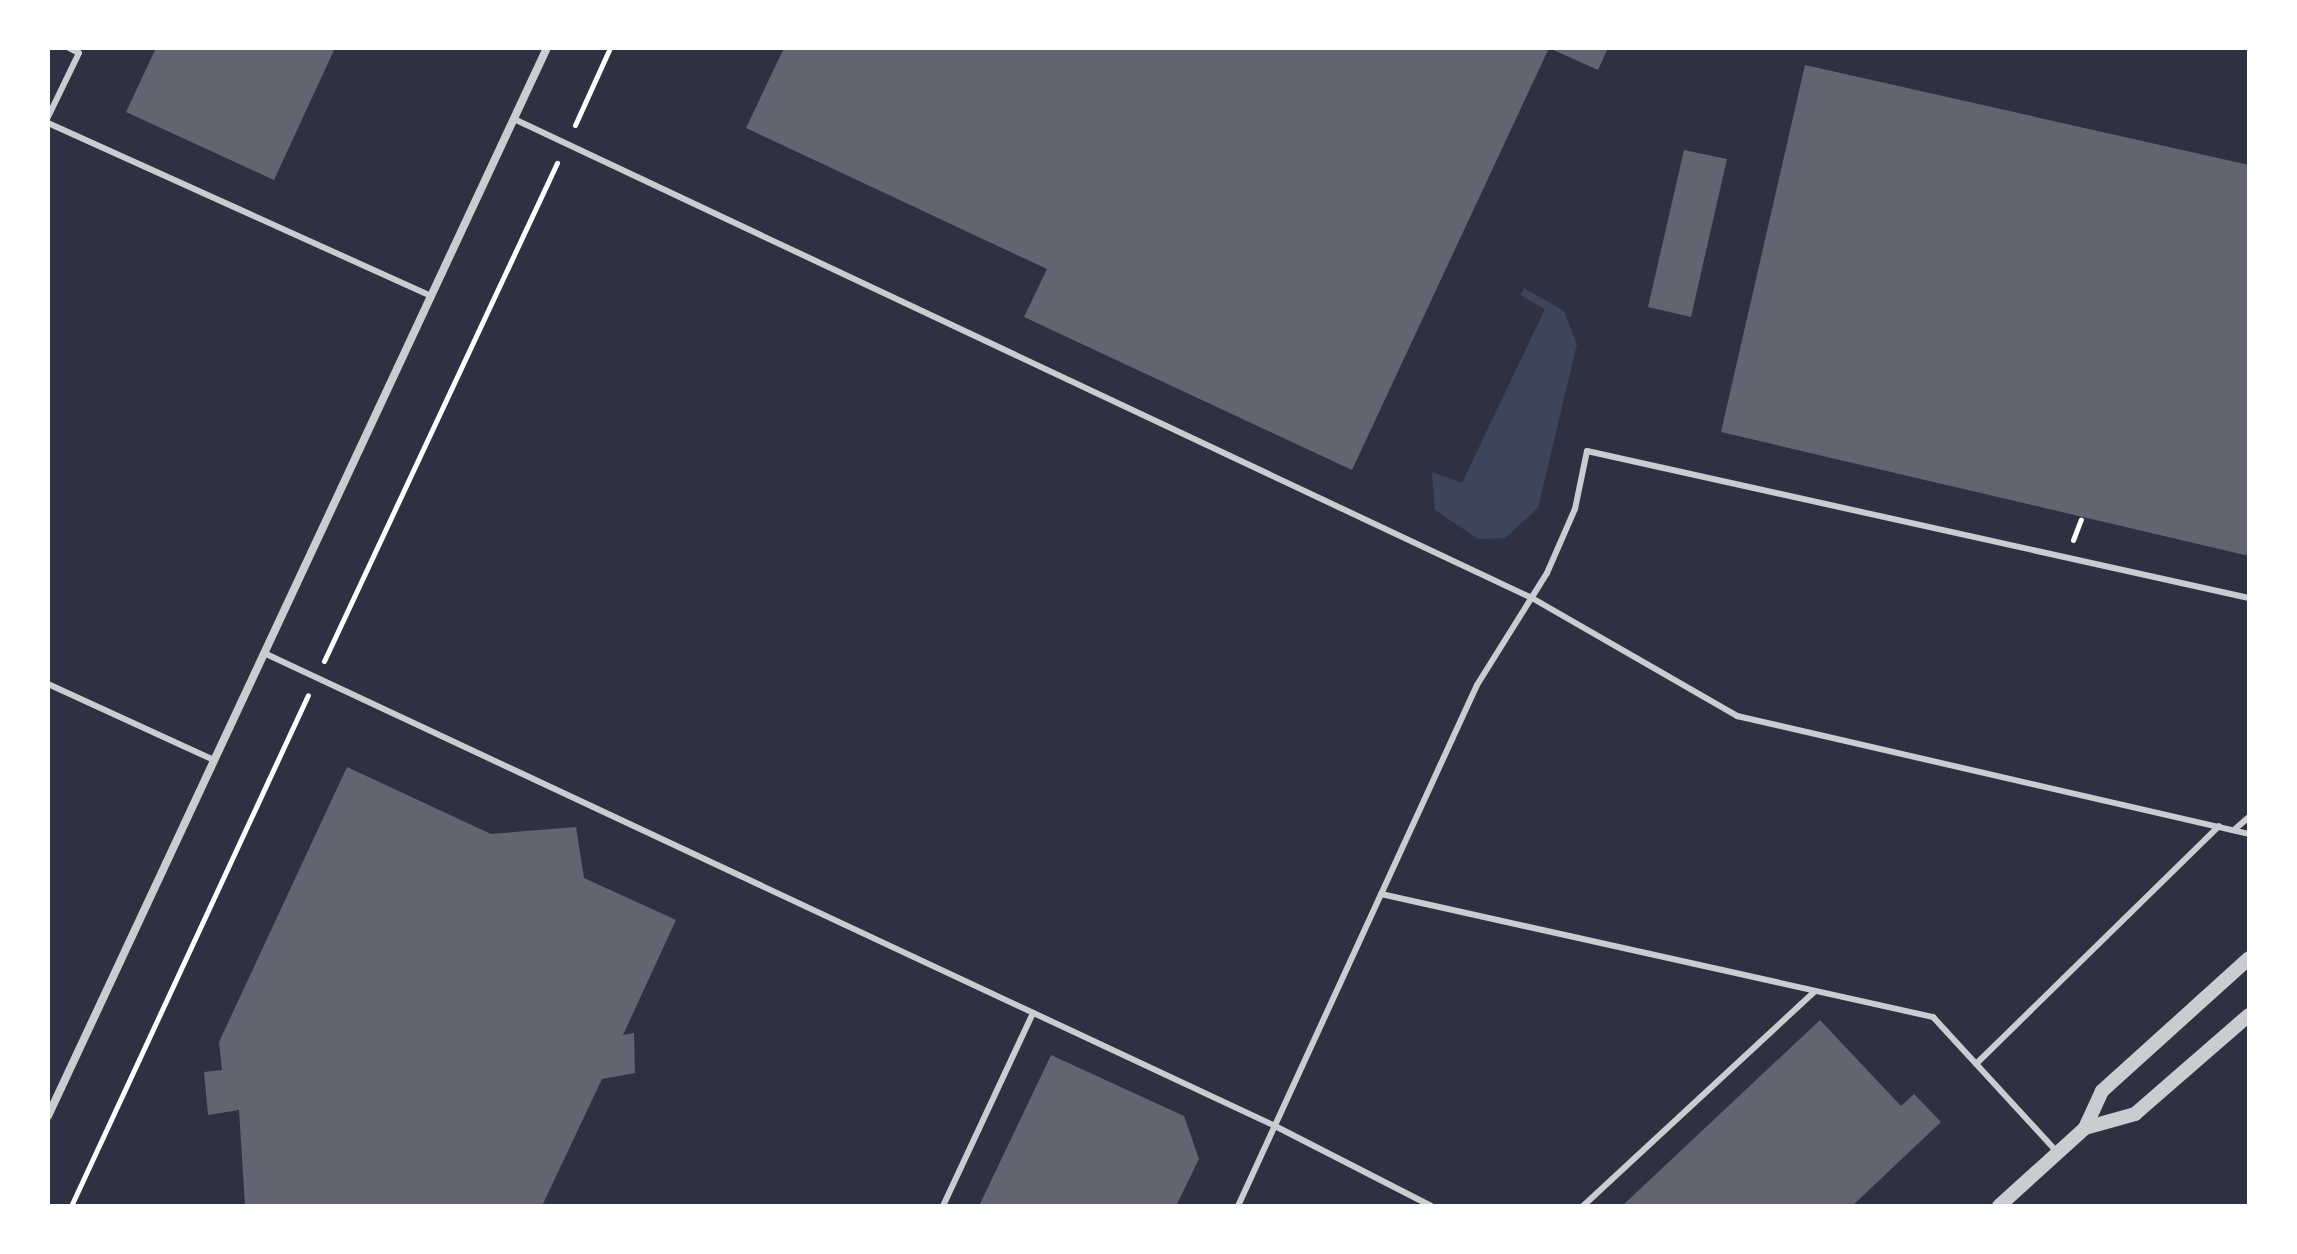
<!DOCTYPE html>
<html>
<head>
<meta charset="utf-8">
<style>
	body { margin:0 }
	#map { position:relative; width:2297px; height:1254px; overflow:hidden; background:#2d3142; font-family:Overpass,sans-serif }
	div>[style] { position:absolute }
	.green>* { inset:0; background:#3c4559 }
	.building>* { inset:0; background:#626471 }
	.path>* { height:5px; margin:-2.5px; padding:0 2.5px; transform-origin:2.5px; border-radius:2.5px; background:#fff }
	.service>* { height:6px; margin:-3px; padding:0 3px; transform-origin:3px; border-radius:3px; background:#caccd0 }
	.minor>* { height:8px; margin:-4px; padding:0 4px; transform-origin:4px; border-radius:4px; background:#caccd0 }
	.tertiary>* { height:14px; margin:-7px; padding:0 7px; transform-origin:7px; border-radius:7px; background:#caccd0 }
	span { translate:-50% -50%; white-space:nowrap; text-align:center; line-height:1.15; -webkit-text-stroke:8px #fff; paint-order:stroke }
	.frame { position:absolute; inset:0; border:50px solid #fff; pointer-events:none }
</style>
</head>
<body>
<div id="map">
	<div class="green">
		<i style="clip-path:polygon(1524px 288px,1564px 311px,1577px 344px,1538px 508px,1505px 538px,1478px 539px,1435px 510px,1432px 472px,1462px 483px,1545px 309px,1520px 295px)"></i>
	</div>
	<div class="building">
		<i style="clip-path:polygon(156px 48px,335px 48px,274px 180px,126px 112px)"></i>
		<i style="clip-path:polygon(784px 48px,1549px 48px,1352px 470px,1024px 317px,1047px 269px,746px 128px)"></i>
		<i style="clip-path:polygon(1549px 48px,1608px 48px,1598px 70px)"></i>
		<i style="clip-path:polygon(1805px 65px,2249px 165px,2249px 556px,1721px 432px)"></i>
		<i style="clip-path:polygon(1684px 150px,1727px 159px,1691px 317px,1648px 307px)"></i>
		<i style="clip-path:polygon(347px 767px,491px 834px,576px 827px,584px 878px,676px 920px,623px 1035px,634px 1033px,635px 1073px,602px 1079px,542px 1206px,245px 1206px,239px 1110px,208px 1115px,204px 1072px,222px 1070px,219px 1042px)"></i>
		<i style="clip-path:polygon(1820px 1020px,1901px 1106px,1914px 1094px,1941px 1122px,1852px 1206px,1622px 1206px)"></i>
		<i style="clip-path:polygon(1051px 1055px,1184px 1116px,1199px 1159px,1176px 1206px,979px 1206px)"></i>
	</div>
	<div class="path">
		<i style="left:575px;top:125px;width:85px;rotate:-65.6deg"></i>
		<i style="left:2073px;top:540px;width:22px;rotate:-69deg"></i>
		<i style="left:324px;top:661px;width:550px;rotate:-64.93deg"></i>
		<i style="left:71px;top:1206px;width:563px;rotate:-65.12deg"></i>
	</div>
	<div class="service">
		<i style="left:48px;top:117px;width:71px;rotate:-64.2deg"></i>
		<i style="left:79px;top:53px;width:11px;rotate:-153deg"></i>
		<i style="left:514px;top:119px;width:1125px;rotate:25.2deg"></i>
		<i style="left:1532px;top:598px;width:237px;rotate:29.9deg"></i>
		<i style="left:1737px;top:716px;width:525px;rotate:12.98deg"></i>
		<i style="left:48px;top:123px;width:421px;rotate:24.3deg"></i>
		<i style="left:264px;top:653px;width:1116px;rotate:25.07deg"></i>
		<i style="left:1275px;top:1126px;width:175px;rotate:27.1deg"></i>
		<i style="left:48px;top:684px;width:183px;rotate:24.6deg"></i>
		<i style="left:2234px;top:830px;width:20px;rotate:-41deg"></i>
		<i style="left:1381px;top:894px;width:566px;rotate:12.56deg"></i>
		<i style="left:1933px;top:1017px;width:183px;rotate:47.4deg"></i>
		<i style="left:1976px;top:1064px;width:340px;rotate:-44.4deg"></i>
		<i style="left:943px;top:1206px;width:213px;rotate:-65deg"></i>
		<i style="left:1238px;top:1206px;width:573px;rotate:-65.36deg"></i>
		<i style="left:1477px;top:685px;width:132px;rotate:-58deg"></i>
		<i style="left:1547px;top:573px;width:70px;rotate:-66.4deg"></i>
		<i style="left:1575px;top:509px;width:59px;rotate:-78.3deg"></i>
		<i style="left:1587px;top:451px;width:678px;rotate:12.52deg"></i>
		<i style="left:1583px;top:1206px;width:316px;rotate:-42.8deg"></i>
	</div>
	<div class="minor">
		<i style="left:48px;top:1116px;width:1179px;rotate:-64.96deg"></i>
	</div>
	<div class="tertiary">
		<i style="left:2085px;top:1128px;width:52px;rotate:-15.6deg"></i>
		<i style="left:2135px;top:1114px;width:151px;rotate:-41deg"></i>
		<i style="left:1999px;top:1206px;width:116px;rotate:-42.2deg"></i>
		<i style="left:2085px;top:1128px;width:41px;rotate:-65.3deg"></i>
		<i style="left:2102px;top:1091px;width:198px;rotate:-42.1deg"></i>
	</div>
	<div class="frame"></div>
</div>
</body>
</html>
